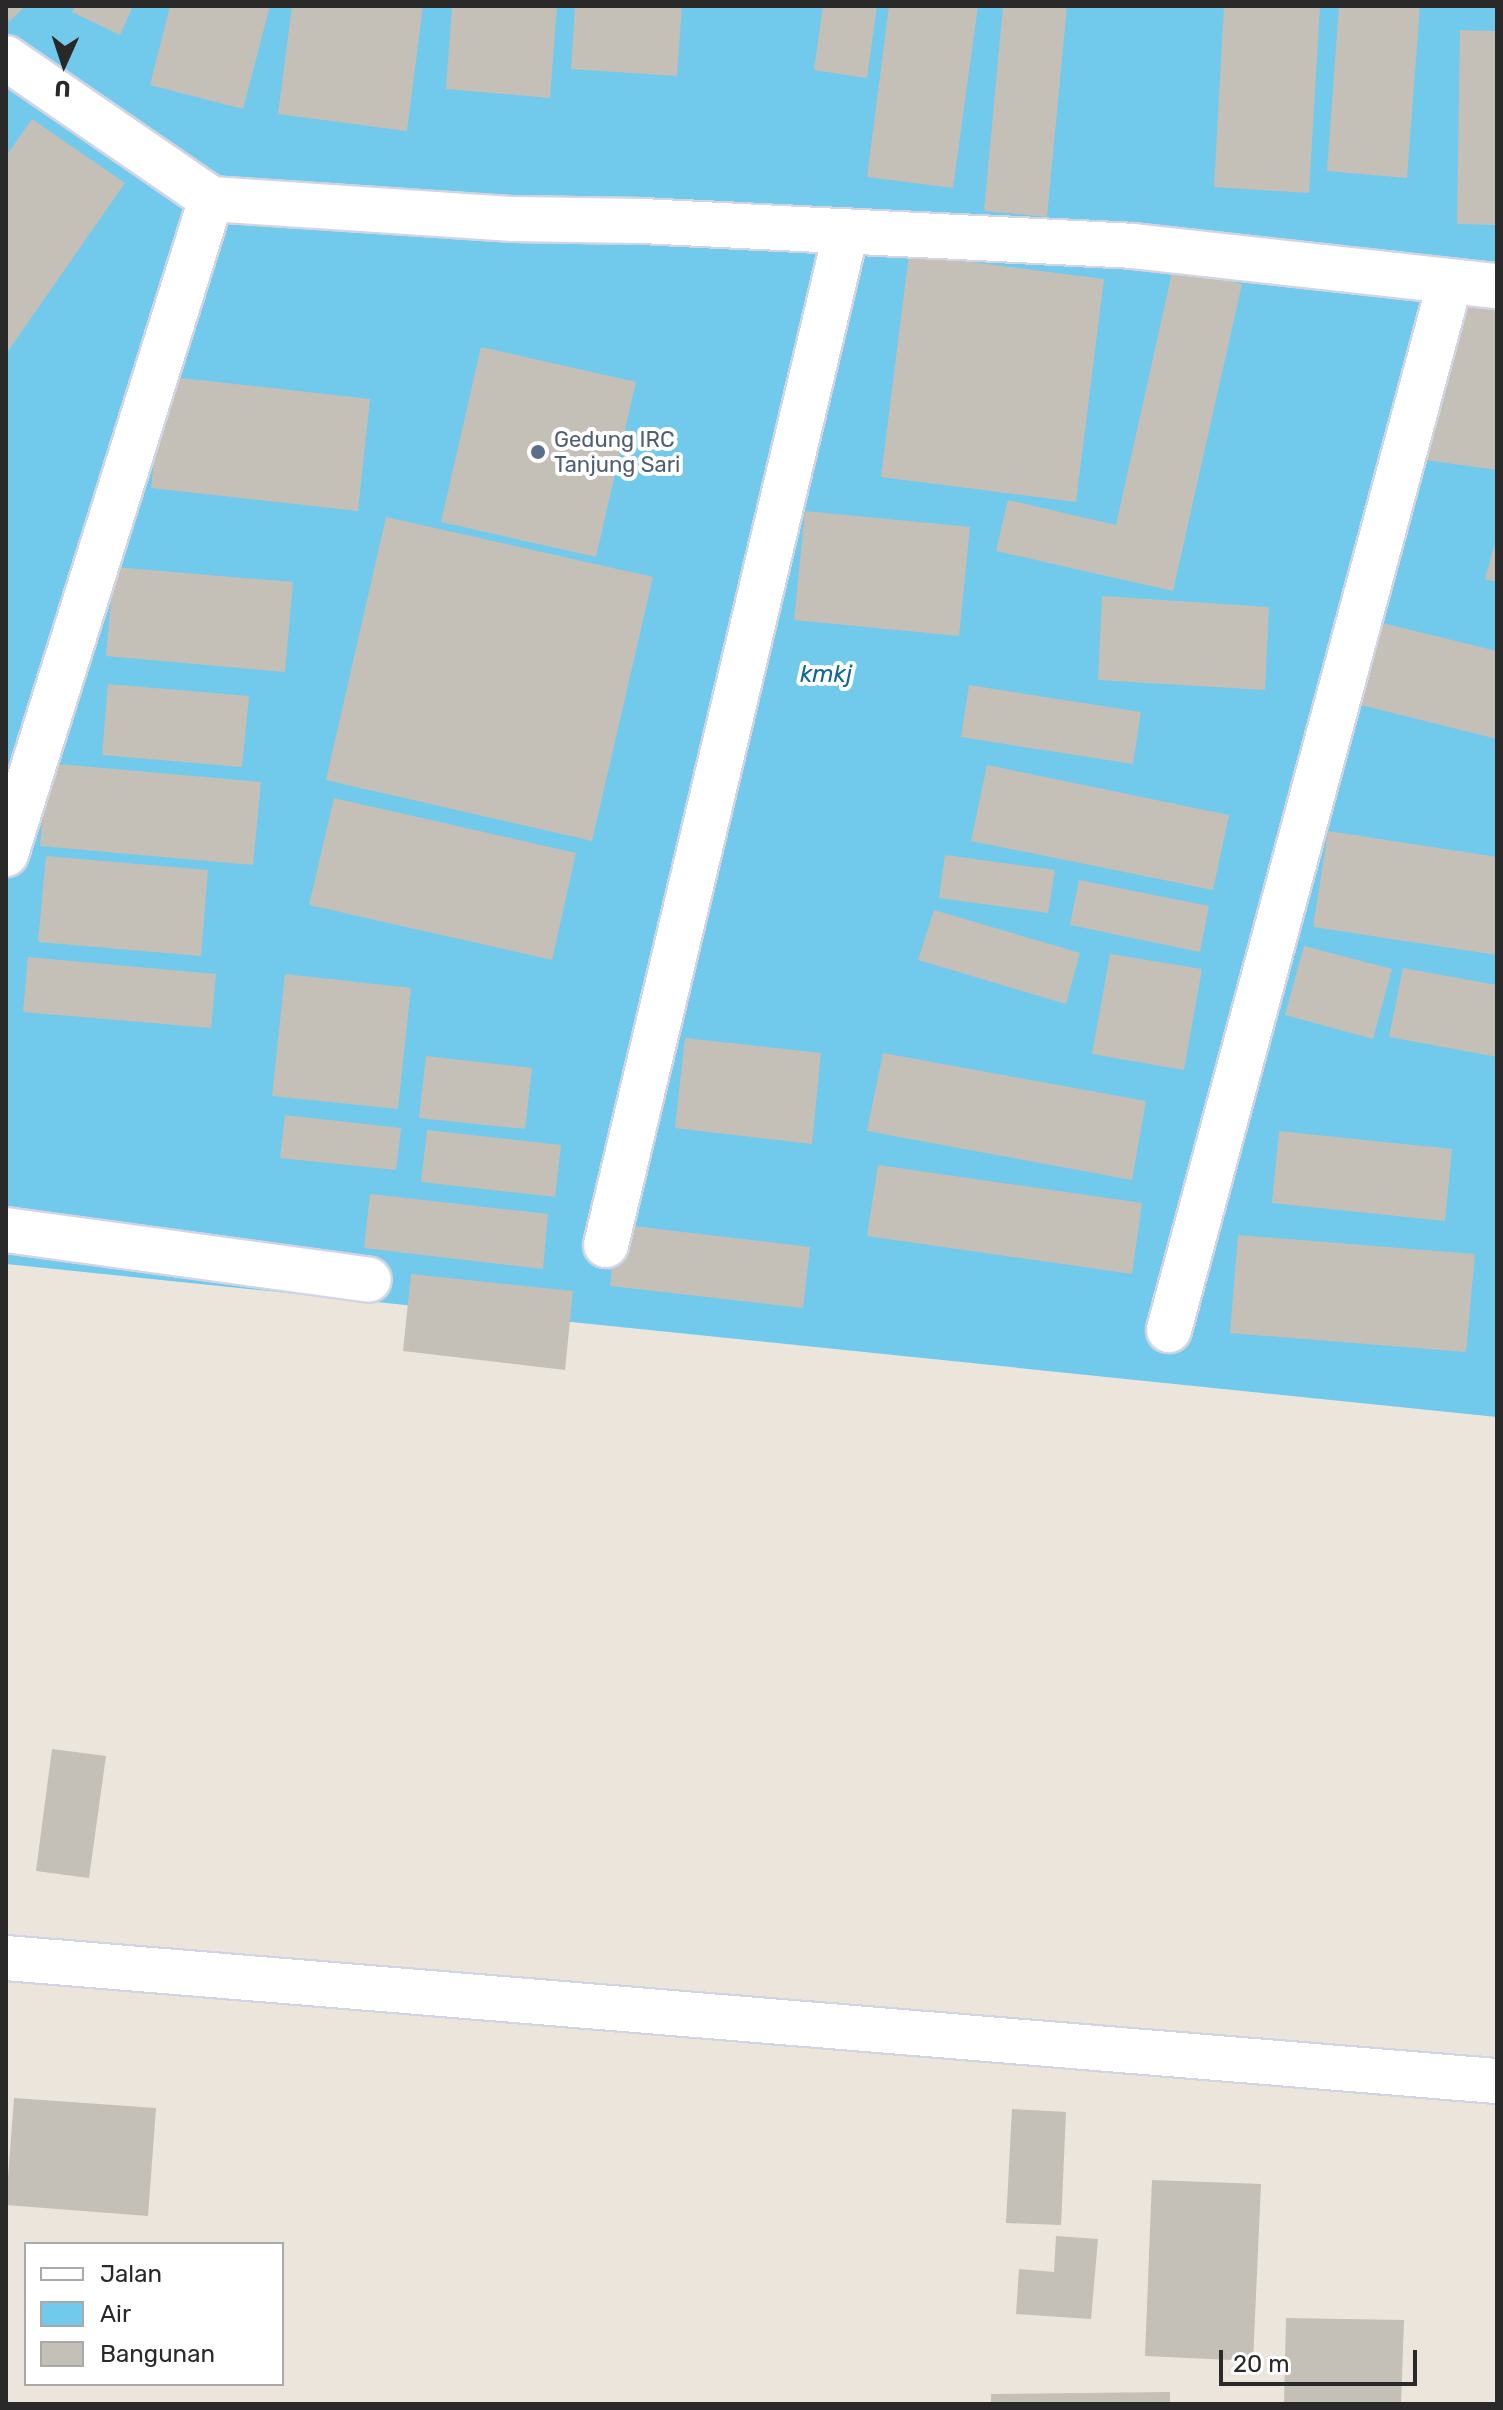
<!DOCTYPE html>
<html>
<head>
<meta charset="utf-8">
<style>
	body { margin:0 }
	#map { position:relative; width:1503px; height:2410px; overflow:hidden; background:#ebe5dc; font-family:Rubik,sans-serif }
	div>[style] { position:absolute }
	.water>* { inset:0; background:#71caeb }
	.building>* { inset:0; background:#c4bfb7 }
	.roads { filter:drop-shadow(2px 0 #d1d4e2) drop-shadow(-2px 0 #d1d4e2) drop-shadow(0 2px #d1d4e2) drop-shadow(0 -2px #d1d4e2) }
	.minor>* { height:44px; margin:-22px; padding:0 22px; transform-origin:22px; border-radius:22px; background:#fff }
	.dots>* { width:22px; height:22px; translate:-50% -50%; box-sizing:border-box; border:4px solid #fff; border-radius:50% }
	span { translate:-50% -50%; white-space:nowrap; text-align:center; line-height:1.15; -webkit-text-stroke:8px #fff; paint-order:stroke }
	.service-label { font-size:22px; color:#4e5e75 }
	.left { translate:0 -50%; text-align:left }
	.water-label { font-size:24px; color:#106896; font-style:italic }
	.frame { position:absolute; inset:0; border:8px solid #292929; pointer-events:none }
	.legend { position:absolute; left:24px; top:2242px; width:260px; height:144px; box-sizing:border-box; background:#fff; border:2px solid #a9a9a9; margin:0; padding:10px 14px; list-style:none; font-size:24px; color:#292929 }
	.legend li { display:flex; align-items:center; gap:16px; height:40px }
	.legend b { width:40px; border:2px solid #a9a9a9 }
	.north { position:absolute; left:24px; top:24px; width:80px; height:80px; -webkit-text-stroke:6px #fff; paint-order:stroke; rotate:183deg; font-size:22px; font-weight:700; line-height:32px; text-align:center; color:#292929 }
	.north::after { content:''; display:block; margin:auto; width:28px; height:36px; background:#292929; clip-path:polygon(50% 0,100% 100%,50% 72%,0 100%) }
	.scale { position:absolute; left:1219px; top:2350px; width:198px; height:36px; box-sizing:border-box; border:4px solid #292929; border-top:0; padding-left:10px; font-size:24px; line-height:28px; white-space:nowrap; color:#292929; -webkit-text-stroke:6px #fff; paint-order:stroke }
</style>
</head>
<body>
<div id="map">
	<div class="water">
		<i style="clip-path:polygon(6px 6px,1497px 6px,1497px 1417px,6px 1264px)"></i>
	</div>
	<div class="building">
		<i style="clip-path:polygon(6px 6px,25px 6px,9px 22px)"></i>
		<i style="clip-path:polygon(75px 6px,133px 6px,120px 35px,72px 12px)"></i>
		<i style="clip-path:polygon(170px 6px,270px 6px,243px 109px,150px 85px)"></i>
		<i style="clip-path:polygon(292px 6px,423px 6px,407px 131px,278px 114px)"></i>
		<i style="clip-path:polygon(452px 6px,557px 6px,550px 98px,446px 89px)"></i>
		<i style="clip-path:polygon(575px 6px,682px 6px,677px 76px,571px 69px)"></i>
		<i style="clip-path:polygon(823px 6px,877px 6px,867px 78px,814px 70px)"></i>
		<i style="clip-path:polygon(889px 6px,978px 6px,953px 188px,867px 177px)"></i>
		<i style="clip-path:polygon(1003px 6px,1067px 6px,1047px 217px,984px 211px)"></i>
		<i style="clip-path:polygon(1224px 6px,1320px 6px,1309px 193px,1214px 187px)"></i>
		<i style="clip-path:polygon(1339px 6px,1420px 6px,1407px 178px,1327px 171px)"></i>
		<i style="clip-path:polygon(1460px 30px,1497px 31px,1497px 225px,1457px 224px)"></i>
		<i style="clip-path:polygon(32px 119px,125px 183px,6px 354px,6px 156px)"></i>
		<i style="clip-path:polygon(909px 254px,1104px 279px,1076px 502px,881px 477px)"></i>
		<i style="clip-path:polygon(1173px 268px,1242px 284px,1173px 591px,996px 551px,1008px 500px,1116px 525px)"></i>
		<i style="clip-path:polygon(1450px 287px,1497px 293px,1497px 470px,1425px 460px)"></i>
		<i style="clip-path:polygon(481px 347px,636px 382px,596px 557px,441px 522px)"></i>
		<i style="clip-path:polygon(163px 376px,370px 399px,358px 511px,151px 488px)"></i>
		<i style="clip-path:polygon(805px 511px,970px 527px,959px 636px,794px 620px)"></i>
		<i style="clip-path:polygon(386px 517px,653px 577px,592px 841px,326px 780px)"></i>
		<i style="clip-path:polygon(1496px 539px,1497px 539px,1497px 582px,1485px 579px)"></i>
		<i style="clip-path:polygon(114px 567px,293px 582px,285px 672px,106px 656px)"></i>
		<i style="clip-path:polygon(1102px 596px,1269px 607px,1265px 690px,1098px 680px)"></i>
		<i style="clip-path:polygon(1378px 622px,1497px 651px,1497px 739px,1357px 704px)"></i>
		<i style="clip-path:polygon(108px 684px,249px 696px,242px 767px,102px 755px)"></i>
		<i style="clip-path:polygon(969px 685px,1141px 712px,1133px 764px,961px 737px)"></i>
		<i style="clip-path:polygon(47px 763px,261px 782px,253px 865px,40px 846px)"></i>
		<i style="clip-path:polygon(987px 765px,1229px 815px,1213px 890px,971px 841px)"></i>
		<i style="clip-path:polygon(334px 798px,576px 853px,552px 960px,309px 905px)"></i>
		<i style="clip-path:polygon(1328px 831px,1497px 857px,1497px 955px,1313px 927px)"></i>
		<i style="clip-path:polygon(945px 855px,1055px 870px,1048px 913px,939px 898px)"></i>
		<i style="clip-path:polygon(46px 856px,208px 870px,201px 956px,38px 942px)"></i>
		<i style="clip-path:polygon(1079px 880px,1209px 906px,1200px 952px,1070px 925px)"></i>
		<i style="clip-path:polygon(934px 910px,1080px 953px,1066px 1004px,918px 960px)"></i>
		<i style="clip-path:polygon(1304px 946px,1392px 969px,1373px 1039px,1285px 1015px)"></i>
		<i style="clip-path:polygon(1110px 954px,1202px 969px,1184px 1070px,1092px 1054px)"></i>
		<i style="clip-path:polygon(28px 957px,216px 974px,211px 1028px,23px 1012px)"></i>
		<i style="clip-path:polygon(1403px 968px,1497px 985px,1497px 1057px,1389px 1037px)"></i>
		<i style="clip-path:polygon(285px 974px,411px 988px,398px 1109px,272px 1096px)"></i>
		<i style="clip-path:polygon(685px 1038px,821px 1053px,812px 1144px,675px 1128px)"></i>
		<i style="clip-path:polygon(883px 1053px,1146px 1101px,1132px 1180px,867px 1131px)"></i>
		<i style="clip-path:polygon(426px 1056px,532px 1068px,525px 1129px,419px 1118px)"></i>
		<i style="clip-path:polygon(285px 1115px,401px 1128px,396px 1170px,280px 1158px)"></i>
		<i style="clip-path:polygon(427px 1130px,561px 1145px,555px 1197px,421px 1182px)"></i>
		<i style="clip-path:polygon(1279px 1131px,1452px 1149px,1445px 1221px,1272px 1203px)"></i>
		<i style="clip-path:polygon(878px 1165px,1142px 1203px,1132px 1274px,867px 1236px)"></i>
		<i style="clip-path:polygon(370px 1194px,548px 1214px,543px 1269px,364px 1248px)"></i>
		<i style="clip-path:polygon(616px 1224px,810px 1247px,803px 1308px,610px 1286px)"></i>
		<i style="clip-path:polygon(1238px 1235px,1475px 1254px,1466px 1352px,1230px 1333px)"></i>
		<i style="clip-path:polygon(411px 1274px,573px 1291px,565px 1370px,403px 1351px)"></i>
		<i style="clip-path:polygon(52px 1749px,106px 1756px,89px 1878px,36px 1871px)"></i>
		<i style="clip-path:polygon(14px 2098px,156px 2108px,148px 2216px,6px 2205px)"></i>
		<i style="clip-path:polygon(1012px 2109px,1066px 2112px,1061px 2225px,1006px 2223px)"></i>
		<i style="clip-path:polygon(1152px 2180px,1261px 2184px,1253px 2361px,1145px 2356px)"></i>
		<i style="clip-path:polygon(1056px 2236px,1098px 2239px,1091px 2319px,1016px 2314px,1019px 2269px,1054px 2272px)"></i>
		<i style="clip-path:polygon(1286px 2318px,1404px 2320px,1401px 2404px,1284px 2404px)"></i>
		<i style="clip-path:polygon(1170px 2392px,1170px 2404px,991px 2404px,991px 2394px)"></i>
	</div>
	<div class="roads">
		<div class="minor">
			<i style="left:6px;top:58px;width:249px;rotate:34.5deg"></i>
			<i style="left:211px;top:199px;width:303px;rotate:3.8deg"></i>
			<i style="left:513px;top:219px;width:129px;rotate:0.9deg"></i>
			<i style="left:642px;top:221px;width:492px;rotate:2.9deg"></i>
			<i style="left:1133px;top:246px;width:366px;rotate:6.3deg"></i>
			<i style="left:6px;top:854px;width:686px;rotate:-72.62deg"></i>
			<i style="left:6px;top:1230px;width:366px;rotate:7.8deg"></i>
			<i style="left:606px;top:1245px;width:1042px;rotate:-76.68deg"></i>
			<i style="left:1169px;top:1330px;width:1085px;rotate:-74.99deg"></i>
			<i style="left:6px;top:1958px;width:1496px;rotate:4.72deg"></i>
		</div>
	</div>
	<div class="dots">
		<i style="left:538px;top:452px;background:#5c6f8a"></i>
	</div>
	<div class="service-label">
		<span class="left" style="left:554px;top:452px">Gedung IRC<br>Tanjung Sari</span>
	</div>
	<div class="water-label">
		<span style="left:826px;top:675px">kmkj</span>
	</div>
	<div class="frame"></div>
	<ul class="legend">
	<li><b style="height:10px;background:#fff"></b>Jalan</li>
	<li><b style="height:22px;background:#71caeb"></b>Air</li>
	<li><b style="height:22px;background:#c4bfb7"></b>Bangunan</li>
	</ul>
	<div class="north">U</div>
	<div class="scale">20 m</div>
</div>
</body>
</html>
